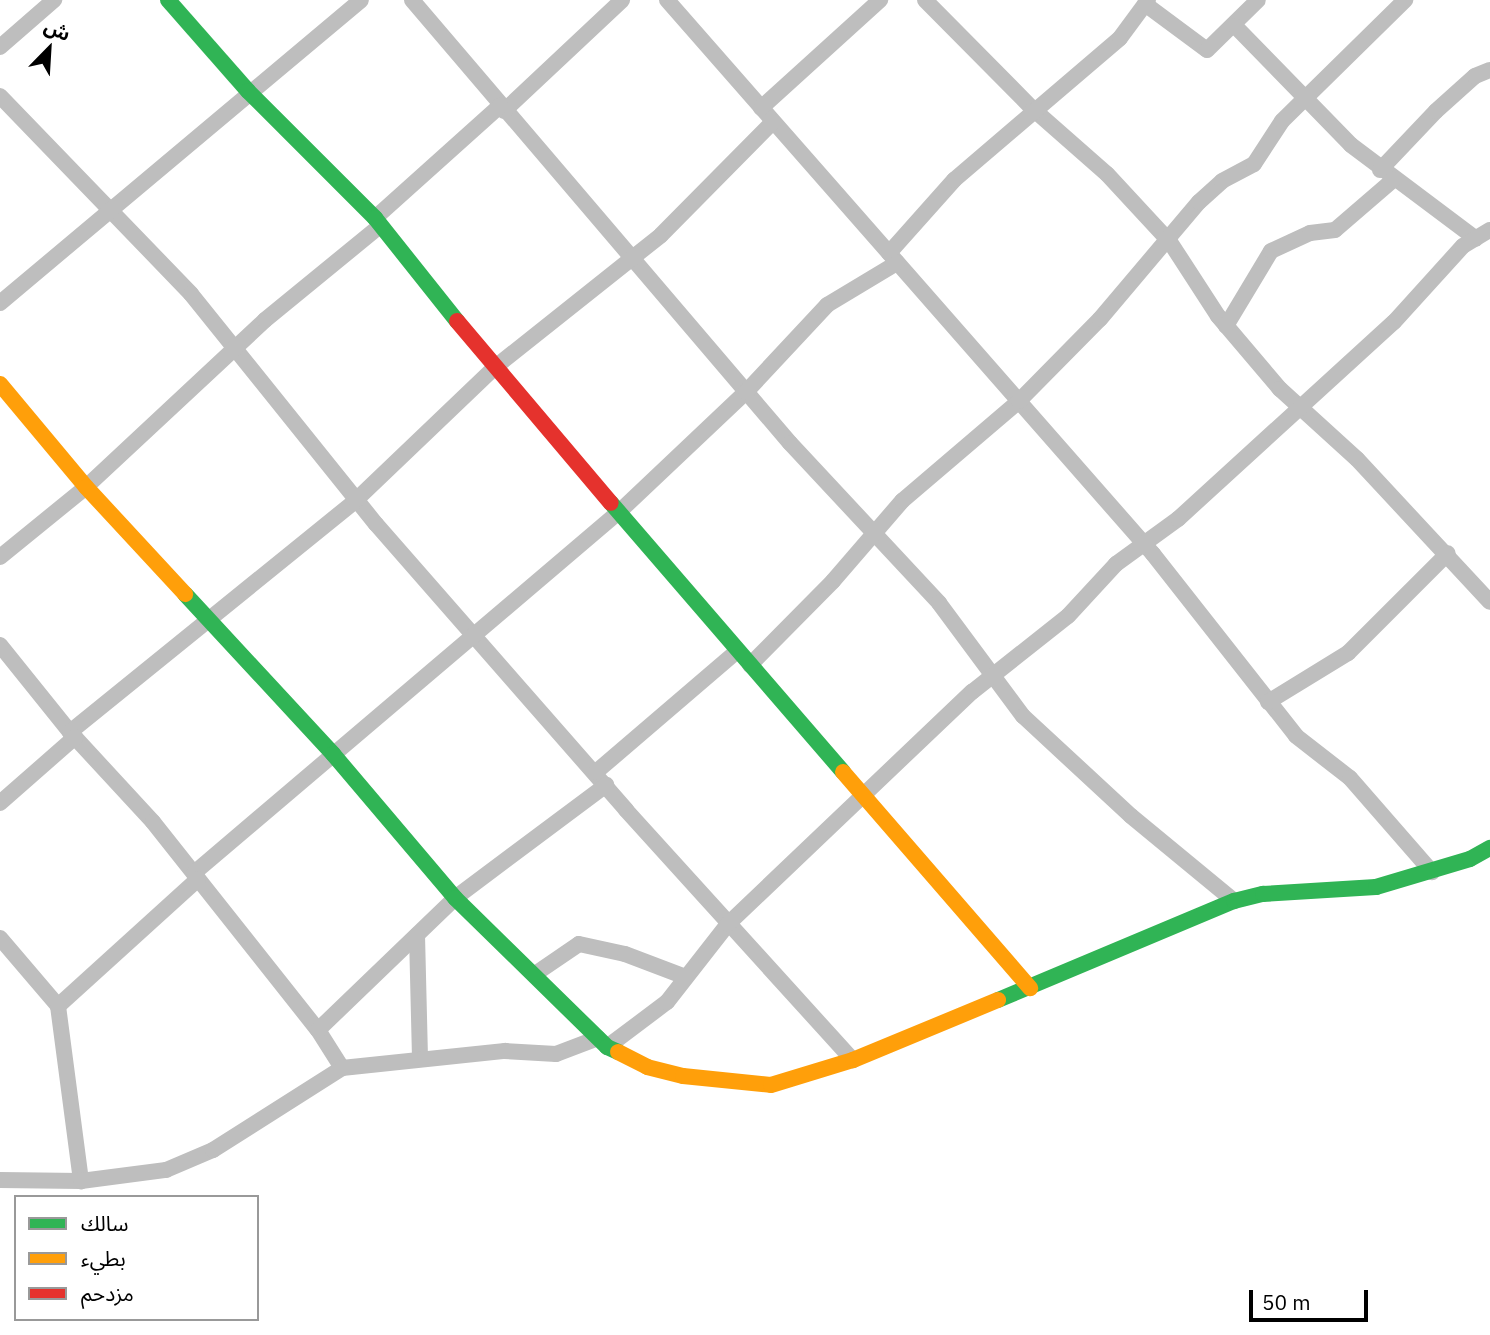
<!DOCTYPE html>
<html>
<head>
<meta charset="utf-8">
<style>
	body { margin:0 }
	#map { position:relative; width:1490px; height:1335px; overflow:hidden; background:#fff; font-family:"IBM Plex Sans","Noto Sans Arabic",sans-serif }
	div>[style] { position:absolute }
	.street>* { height:16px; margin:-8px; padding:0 8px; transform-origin:8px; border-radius:8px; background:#bebebe }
	.fast>* { height:16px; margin:-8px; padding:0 8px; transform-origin:8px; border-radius:8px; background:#30b455 }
	.slow>* { height:16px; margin:-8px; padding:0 8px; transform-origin:8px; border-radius:8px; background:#ff9f0a }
	.jam>* { height:16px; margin:-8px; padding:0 8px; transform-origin:8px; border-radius:8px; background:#e5322d }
	span { translate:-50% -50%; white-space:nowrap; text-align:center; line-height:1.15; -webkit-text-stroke:5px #fff; paint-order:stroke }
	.legend { position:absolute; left:14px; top:1195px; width:245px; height:126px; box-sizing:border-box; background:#fff; border:2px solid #999; margin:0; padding:9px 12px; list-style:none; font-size:21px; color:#000 }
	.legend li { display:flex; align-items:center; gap:14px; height:35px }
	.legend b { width:35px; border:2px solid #999 }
	.north { position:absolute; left:14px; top:14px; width:70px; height:70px; -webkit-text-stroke:5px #fff; paint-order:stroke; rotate:24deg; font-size:19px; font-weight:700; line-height:28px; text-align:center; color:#000 }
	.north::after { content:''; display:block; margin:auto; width:24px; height:32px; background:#000; clip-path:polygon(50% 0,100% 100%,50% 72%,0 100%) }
	.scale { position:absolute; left:1249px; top:1290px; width:119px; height:32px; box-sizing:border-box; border:4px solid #000; border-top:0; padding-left:9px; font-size:21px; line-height:24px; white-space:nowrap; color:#000; -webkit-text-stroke:5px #fff; paint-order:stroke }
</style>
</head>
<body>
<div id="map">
	<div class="street">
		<i style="left:412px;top:0;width:582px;rotate:49.53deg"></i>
		<i style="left:790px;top:443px;width:219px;rotate:47deg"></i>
		<i style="left:939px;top:603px;width:141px;rotate:53.4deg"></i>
		<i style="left:1023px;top:716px;width:147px;rotate:42.8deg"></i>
		<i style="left:1131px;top:816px;width:134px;rotate:39.5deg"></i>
		<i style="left:667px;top:0;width:737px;rotate:48.74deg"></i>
		<i style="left:1153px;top:554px;width:231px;rotate:51.8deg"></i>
		<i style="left:1296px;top:736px;width:68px;rotate:37.9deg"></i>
		<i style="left:1350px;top:778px;width:125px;rotate:48.9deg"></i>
		<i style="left:925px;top:0;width:153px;rotate:45.3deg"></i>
		<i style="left:1033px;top:109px;width:98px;rotate:41.3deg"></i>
		<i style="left:1107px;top:174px;width:93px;rotate:47.2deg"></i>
		<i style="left:1170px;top:242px;width:88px;rotate:57deg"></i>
		<i style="left:1218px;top:316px;width:96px;rotate:49.7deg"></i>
		<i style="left:1280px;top:389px;width:104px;rotate:42.3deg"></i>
		<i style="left:1357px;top:459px;width:195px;rotate:47.1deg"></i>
		<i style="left:1145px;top:4px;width:77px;rotate:36.6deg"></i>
		<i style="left:1207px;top:50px;width:71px;rotate:-44.4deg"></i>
		<i style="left:1235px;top:26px;width:166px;rotate:45.7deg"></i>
		<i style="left:1351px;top:145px;width:156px;rotate:36.9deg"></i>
		<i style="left:0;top:47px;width:72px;rotate:-41deg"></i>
		<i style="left:0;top:96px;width:275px;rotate:46deg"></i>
		<i style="left:191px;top:294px;width:295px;rotate:51.2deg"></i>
		<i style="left:376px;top:524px;width:380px;rotate:48.8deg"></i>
		<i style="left:626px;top:810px;width:338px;rotate:47.8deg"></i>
		<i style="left:761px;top:108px;width:161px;rotate:-42.2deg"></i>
		<i style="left:504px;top:111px;width:162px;rotate:-43.2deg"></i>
		<i style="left:1380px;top:170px;width:81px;rotate:-46.5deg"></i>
		<i style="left:1436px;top:111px;width:52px;rotate:-41.9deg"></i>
		<i style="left:1475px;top:76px;width:16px;rotate:-22deg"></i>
		<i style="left:375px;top:218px;width:168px;rotate:-41.9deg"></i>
		<i style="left:889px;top:253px;width:98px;rotate:-48.3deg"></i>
		<i style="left:954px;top:180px;width:218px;rotate:-40.5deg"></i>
		<i style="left:1120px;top:38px;width:47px;rotate:-53.6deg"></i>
		<i style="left:0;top:303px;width:471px;rotate:-40deg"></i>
		<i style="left:1226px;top:326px;width:87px;rotate:-59deg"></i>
		<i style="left:1271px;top:251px;width:43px;rotate:-24.8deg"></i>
		<i style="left:1310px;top:233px;width:25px;rotate:-7deg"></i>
		<i style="left:1335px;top:230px;width:77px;rotate:-40.8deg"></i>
		<i style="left:0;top:557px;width:111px;rotate:-39.1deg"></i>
		<i style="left:86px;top:487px;width:245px;rotate:-43deg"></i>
		<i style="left:265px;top:320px;width:149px;rotate:-39.3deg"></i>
		<i style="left:0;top:645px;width:112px;rotate:51.2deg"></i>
		<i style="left:70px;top:732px;width:122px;rotate:47.3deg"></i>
		<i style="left:153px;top:822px;width:265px;rotate:51.6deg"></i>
		<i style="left:318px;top:1030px;width:45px;rotate:57.7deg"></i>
		<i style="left:750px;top:665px;width:118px;rotate:-45.3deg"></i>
		<i style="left:833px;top:581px;width:106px;rotate:-49.2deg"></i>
		<i style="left:902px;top:501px;width:154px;rotate:-40.5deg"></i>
		<i style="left:1019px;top:401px;width:115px;rotate:-45.4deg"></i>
		<i style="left:1100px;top:319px;width:153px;rotate:-49.8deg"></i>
		<i style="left:1199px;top:202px;width:31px;rotate:-42deg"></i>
		<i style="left:1222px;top:181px;width:36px;rotate:-28deg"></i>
		<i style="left:1254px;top:164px;width:51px;rotate:-56.9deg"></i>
		<i style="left:1282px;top:121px;width:173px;rotate:-44.5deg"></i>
		<i style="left:1268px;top:702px;width:94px;rotate:-31.5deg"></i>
		<i style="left:1348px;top:653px;width:141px;rotate:-45deg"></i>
		<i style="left:70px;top:732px;width:368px;rotate:-39deg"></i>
		<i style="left:356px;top:500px;width:191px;rotate:-43.7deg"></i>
		<i style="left:494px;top:368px;width:213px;rotate:-38.5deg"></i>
		<i style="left:661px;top:235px;width:159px;rotate:-45.3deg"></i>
		<i style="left:596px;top:772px;width:186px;rotate:-40.6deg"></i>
		<i style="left:0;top:803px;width:100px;rotate:-41.3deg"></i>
		<i style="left:194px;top:873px;width:559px;rotate:-40.36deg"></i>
		<i style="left:620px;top:511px;width:173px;rotate:-43.4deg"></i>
		<i style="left:746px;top:392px;width:119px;rotate:-47deg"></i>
		<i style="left:827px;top:305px;width:82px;rotate:-31deg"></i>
		<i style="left:417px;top:935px;width:123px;rotate:88.6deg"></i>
		<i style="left:0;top:938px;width:89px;rotate:49.5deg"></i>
		<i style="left:58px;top:1006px;width:177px;rotate:82.5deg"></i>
		<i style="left:535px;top:974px;width:53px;rotate:-34.3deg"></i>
		<i style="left:579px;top:944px;width:47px;rotate:12.3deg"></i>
		<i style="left:625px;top:954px;width:62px;rotate:20.8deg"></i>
		<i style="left:58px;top:1006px;width:189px;rotate:-42.2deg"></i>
		<i style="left:318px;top:1030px;width:190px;rotate:-43.9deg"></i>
		<i style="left:455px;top:898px;width:189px;rotate:-36.8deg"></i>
		<i style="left:607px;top:1047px;width:75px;rotate:-36.9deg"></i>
		<i style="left:667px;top:1002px;width:99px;rotate:-52deg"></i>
		<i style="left:728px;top:924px;width:337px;rotate:-43.6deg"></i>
		<i style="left:972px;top:692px;width:122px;rotate:-38.4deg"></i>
		<i style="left:1068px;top:616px;width:71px;rotate:-47.3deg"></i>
		<i style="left:1116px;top:564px;width:77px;rotate:-36deg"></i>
		<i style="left:1178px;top:519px;width:292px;rotate:-42.4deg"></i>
		<i style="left:1394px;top:322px;width:103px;rotate:-47.8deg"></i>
		<i style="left:1463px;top:246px;width:31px;rotate:-31deg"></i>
		<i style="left:0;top:1180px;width:81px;rotate:0.7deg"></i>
		<i style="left:81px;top:1181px;width:86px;rotate:-7.4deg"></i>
		<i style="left:166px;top:1170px;width:51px;rotate:-23.1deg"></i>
		<i style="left:213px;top:1150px;width:153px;rotate:-32.4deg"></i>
		<i style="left:342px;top:1068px;width:164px;rotate:-6deg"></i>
		<i style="left:505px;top:1051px;width:51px;rotate:3.4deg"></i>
		<i style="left:556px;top:1054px;width:45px;rotate:-20.9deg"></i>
	</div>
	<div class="fast">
		<i style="left:168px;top:0;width:121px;rotate:48.7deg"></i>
		<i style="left:248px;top:91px;width:180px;rotate:45deg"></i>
		<i style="left:375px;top:218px;width:132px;rotate:51.5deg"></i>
		<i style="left:611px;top:503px;width:355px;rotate:49.2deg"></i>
		<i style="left:185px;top:594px;width:218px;rotate:47.2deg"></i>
		<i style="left:333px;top:754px;width:189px;rotate:49.7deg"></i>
		<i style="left:455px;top:898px;width:213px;rotate:44.4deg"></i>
		<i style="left:607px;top:1047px;width:12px;rotate:24deg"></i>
		<i style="left:998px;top:1000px;width:256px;rotate:-22.8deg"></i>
		<i style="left:1234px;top:901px;width:30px;rotate:-14deg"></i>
		<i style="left:1263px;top:894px;width:113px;rotate:-3.5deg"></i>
		<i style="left:1376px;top:887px;width:98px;rotate:-16.6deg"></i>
		<i style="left:1470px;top:859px;width:23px;rotate:-29deg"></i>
	</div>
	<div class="slow">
		<i style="left:0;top:384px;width:134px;rotate:50.1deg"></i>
		<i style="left:86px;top:487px;width:146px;rotate:47.2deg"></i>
		<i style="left:843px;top:772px;width:286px;rotate:49.1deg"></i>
		<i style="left:618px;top:1052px;width:33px;rotate:27deg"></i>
		<i style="left:647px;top:1067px;width:37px;rotate:14deg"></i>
		<i style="left:683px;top:1076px;width:88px;rotate:5.8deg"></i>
		<i style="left:771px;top:1085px;width:86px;rotate:-17deg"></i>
		<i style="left:853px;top:1060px;width:157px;rotate:-22.5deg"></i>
	</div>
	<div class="jam">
		<i style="left:457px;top:321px;width:238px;rotate:49.8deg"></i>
	</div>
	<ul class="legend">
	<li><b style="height:9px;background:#30b455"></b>سالك</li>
	<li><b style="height:9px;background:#ff9f0a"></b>بطيء</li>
	<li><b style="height:9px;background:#e5322d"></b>مزدحم</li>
	</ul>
	<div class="north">ش</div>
	<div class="scale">50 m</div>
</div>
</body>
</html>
